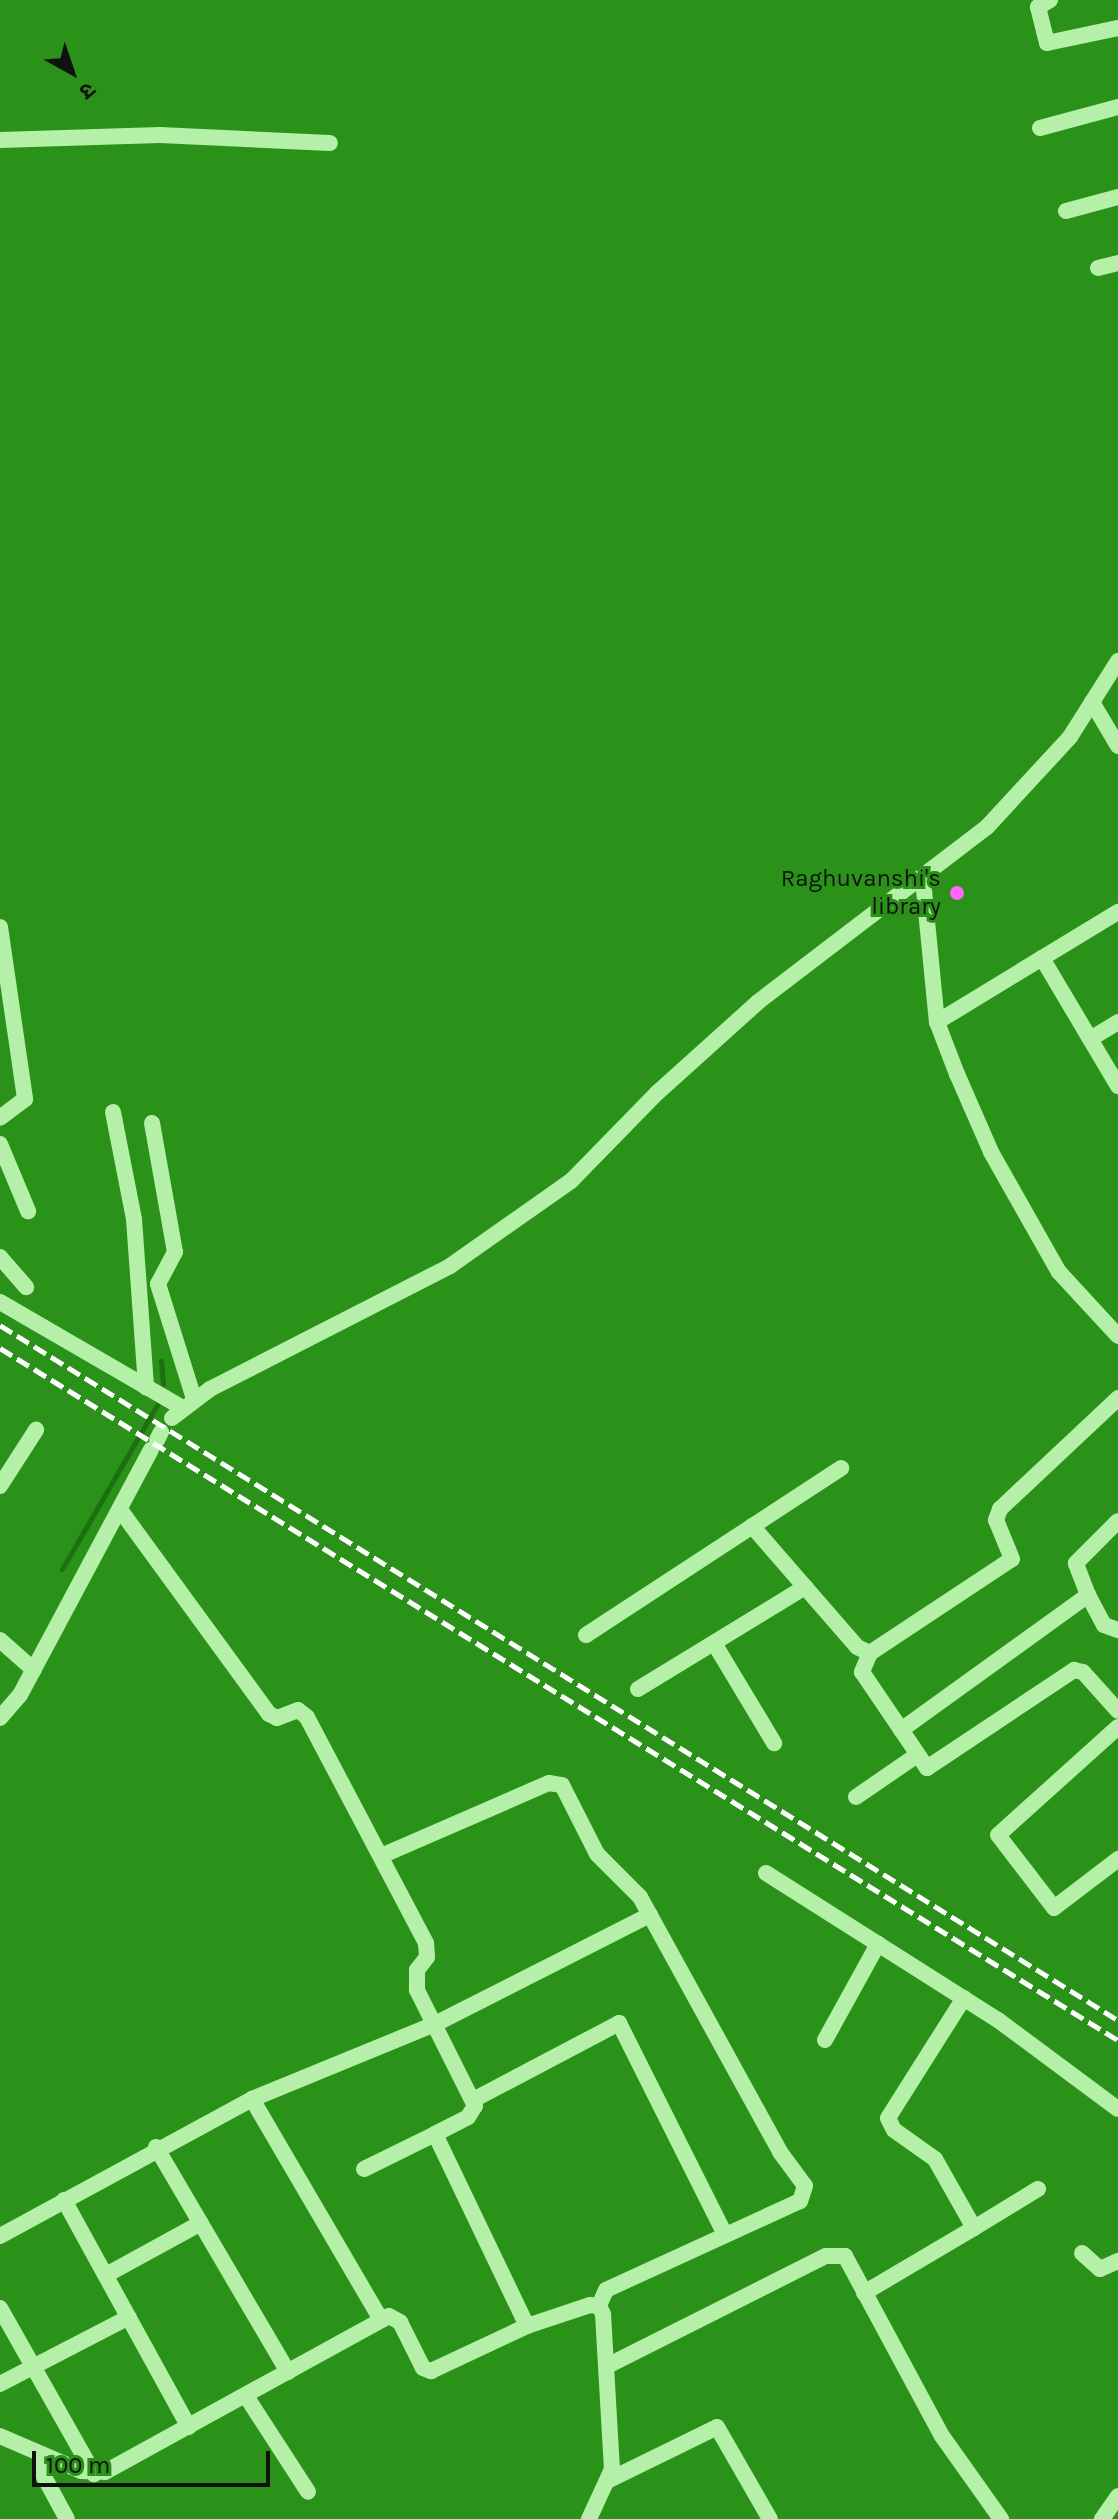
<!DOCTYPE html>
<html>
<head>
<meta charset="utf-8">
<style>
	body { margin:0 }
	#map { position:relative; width:1118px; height:2519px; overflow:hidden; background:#2a9219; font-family:Karla,"Noto Sans Devanagari",sans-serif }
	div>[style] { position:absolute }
	.stream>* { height:5px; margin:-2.5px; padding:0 2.5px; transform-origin:2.5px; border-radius:2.5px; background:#1d7010 }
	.minor>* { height:16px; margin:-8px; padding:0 8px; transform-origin:8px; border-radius:8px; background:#b4f0a8 }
	.rail>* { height:5px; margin-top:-2.5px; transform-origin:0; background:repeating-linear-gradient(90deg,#fff 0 14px,transparent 0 20px) }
	.dots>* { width:22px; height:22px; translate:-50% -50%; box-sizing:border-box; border:4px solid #2a9219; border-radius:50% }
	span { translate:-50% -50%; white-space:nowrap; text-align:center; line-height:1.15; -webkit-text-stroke:6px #2a9219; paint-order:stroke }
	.poi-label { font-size:24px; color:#111 }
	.right { translate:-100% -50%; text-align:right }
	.north { position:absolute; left:32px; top:32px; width:80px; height:80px; -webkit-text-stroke:6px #2a9219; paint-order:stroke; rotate:140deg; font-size:22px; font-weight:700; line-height:32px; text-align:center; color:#111 }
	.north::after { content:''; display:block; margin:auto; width:28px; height:36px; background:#111; clip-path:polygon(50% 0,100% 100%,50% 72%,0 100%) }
	.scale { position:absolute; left:32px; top:2451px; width:238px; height:36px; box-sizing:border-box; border:4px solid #111; border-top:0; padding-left:10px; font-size:24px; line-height:28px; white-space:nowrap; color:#111; -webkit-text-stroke:6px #2a9219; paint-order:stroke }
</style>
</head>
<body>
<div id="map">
	<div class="stream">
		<i style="left:161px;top:1361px;width:23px;rotate:85deg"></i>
		<i style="left:62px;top:1569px;width:195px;rotate:-59.9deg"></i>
	</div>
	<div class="minor">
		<i style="left:1050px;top:0;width:14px;rotate:150deg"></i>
		<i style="left:1038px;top:7px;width:37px;rotate:76deg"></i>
		<i style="left:1047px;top:43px;width:73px;rotate:-11.9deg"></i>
		<i style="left:1040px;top:128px;width:81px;rotate:-15.1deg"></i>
		<i style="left:0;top:140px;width:160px;rotate:-1.8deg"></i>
		<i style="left:160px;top:135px;width:170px;rotate:2.7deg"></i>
		<i style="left:1066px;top:211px;width:54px;rotate:-15.1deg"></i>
		<i style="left:1098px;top:268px;width:21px;rotate:-14deg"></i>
		<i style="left:1092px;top:702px;width:51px;rotate:59.4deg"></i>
		<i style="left:923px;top:880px;width:143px;rotate:84.4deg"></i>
		<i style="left:937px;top:1022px;width:56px;rotate:69deg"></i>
		<i style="left:957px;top:1074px;width:85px;rotate:66.4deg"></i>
		<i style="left:991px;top:1152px;width:138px;rotate:60.5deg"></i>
		<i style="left:1059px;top:1272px;width:87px;rotate:47.3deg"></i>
		<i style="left:0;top:927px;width:174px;rotate:81.7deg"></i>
		<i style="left:25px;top:1099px;width:31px;rotate:143deg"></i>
		<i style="left:1042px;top:958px;width:149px;rotate:59.3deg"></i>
		<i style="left:937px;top:1022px;width:212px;rotate:-31.3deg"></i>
		<i style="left:1090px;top:1039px;width:33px;rotate:-31deg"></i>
		<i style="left:113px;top:1112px;width:109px;rotate:78.9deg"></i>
		<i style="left:134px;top:1219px;width:169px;rotate:85.9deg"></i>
		<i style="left:152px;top:1123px;width:131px;rotate:79.9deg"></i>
		<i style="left:175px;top:1252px;width:36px;rotate:118deg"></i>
		<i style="left:158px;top:1284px;width:121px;rotate:72.6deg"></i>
		<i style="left:0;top:1144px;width:73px;rotate:67.3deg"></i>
		<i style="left:0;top:1257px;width:40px;rotate:49deg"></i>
		<i style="left:0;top:1302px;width:211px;rotate:30.1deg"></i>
		<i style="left:172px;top:1418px;width:48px;rotate:-37.3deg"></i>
		<i style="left:210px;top:1389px;width:270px;rotate:-27.1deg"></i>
		<i style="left:450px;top:1266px;width:148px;rotate:-35.1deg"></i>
		<i style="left:571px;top:1181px;width:123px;rotate:-45.7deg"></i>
		<i style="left:657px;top:1093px;width:136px;rotate:-42deg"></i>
		<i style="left:758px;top:1002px;width:288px;rotate:-37.4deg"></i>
		<i style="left:987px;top:827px;width:122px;rotate:-47.3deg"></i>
		<i style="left:1070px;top:737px;width:90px;rotate:-57.7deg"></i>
		<i style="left:157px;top:1440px;width:9px;rotate:-63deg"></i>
		<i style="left:0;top:1486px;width:67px;rotate:-57.3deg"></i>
		<i style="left:752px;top:1526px;width:160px;rotate:49deg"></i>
		<i style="left:857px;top:1647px;width:14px;rotate:25deg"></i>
		<i style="left:870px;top:1653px;width:170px;rotate:-33.5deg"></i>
		<i style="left:1012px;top:1559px;width:42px;rotate:-112.3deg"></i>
		<i style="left:996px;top:1520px;width:12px;rotate:-70deg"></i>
		<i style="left:1000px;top:1509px;width:162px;rotate:-43.2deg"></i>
		<i style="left:1088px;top:1595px;width:34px;rotate:62deg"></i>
		<i style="left:1104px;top:1625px;width:15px;rotate:20deg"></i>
		<i style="left:586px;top:1635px;width:305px;rotate:-33.2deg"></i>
		<i style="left:0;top:1640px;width:45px;rotate:41.4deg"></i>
		<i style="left:714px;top:1643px;width:117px;rotate:59deg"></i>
		<i style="left:870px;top:1653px;width:21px;rotate:113deg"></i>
		<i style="left:862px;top:1672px;width:116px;rotate:55.9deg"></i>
		<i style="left:927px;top:1768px;width:177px;rotate:-33.7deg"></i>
		<i style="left:1074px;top:1670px;width:9px;rotate:13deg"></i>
		<i style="left:1083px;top:1672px;width:52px;rotate:48.1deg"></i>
		<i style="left:638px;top:1689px;width:196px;rotate:-31.4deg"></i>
		<i style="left:0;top:1718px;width:30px;rotate:-49deg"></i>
		<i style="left:20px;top:1695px;width:278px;rotate:-61.9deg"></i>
		<i style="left:1118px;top:1727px;width:161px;rotate:138deg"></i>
		<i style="left:998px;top:1835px;width:92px;rotate:52.5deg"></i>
		<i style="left:1054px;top:1908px;width:81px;rotate:-37.4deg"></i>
		<i style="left:901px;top:1730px;width:231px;rotate:-35.8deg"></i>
		<i style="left:1088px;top:1595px;width:34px;rotate:-111deg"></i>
		<i style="left:1076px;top:1563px;width:59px;rotate:-45deg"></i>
		<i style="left:856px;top:1797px;width:74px;rotate:-34.5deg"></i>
		<i style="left:381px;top:1856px;width:183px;rotate:-23.5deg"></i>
		<i style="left:549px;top:1783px;width:13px;rotate:9deg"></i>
		<i style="left:562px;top:1785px;width:77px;rotate:63.1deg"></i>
		<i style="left:597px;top:1854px;width:61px;rotate:45deg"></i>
		<i style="left:640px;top:1897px;width:291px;rotate:61.2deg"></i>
		<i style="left:780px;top:2152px;width:42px;rotate:53.7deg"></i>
		<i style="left:805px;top:2186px;width:16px;rotate:108deg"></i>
		<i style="left:800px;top:2201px;width:213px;rotate:155.4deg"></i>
		<i style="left:606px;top:2290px;width:17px;rotate:114deg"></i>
		<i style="left:766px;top:1873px;width:275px;rotate:32.4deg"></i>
		<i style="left:998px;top:2020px;width:149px;rotate:36.6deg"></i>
		<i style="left:825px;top:2040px;width:110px;rotate:-61.1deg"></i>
		<i style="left:252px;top:2099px;width:256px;rotate:59.7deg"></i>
		<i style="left:475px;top:2099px;width:163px;rotate:-27.8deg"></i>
		<i style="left:619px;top:2023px;width:237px;rotate:63.4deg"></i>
		<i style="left:156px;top:2147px;width:261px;rotate:59.6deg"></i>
		<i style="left:364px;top:2169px;width:79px;rotate:-26.2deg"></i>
		<i style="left:64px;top:2200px;width:259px;rotate:61.2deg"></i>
		<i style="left:974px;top:2228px;width:75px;rotate:-31.4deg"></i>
		<i style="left:0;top:2236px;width:287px;rotate:-28.5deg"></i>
		<i style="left:252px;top:2099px;width:198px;rotate:-22.3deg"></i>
		<i style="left:435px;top:2024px;width:241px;rotate:-26.9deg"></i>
		<i style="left:1082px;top:2253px;width:24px;rotate:42deg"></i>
		<i style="left:1100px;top:2269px;width:20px;rotate:-24deg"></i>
		<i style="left:106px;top:2275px;width:108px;rotate:-28.7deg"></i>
		<i style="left:864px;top:2293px;width:128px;rotate:-30.6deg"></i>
		<i style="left:974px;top:2228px;width:79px;rotate:-119.5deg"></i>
		<i style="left:935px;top:2159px;width:50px;rotate:-144.7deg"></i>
		<i style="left:894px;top:2130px;width:13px;rotate:-117deg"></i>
		<i style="left:888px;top:2118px;width:142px;rotate:-57.7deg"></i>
		<i style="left:0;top:2308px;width:191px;rotate:60.5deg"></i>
		<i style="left:527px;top:2326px;width:66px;rotate:-18.4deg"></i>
		<i style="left:590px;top:2305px;width:9px;rotate:6deg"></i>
		<i style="left:599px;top:2306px;width:9px;rotate:63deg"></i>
		<i style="left:603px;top:2314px;width:155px;rotate:86.7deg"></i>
		<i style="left:612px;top:2469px;width:55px;rotate:114.7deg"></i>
		<i style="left:607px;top:2366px;width:245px;rotate:-26.7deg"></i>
		<i style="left:826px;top:2256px;width:19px"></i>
		<i style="left:845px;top:2256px;width:204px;rotate:61.7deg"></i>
		<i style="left:942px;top:2436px;width:102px;rotate:54.6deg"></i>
		<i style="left:0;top:2384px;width:145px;rotate:-27.4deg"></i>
		<i style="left:246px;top:2396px;width:114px;rotate:57.1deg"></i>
		<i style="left:0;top:2436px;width:88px;rotate:23.4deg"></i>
		<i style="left:81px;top:2471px;width:24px;rotate:2deg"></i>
		<i style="left:105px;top:2472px;width:324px;rotate:-28.8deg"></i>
		<i style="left:389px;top:2316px;width:13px;rotate:29deg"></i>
		<i style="left:400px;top:2322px;width:51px;rotate:63.4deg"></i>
		<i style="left:423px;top:2368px;width:9px;rotate:21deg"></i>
		<i style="left:431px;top:2371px;width:106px;rotate:-25.1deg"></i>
		<i style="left:527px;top:2326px;width:213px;rotate:-115.6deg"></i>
		<i style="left:435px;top:2134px;width:37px;rotate:-27deg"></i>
		<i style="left:468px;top:2117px;width:13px;rotate:-58deg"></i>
		<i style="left:475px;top:2106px;width:130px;rotate:-116.6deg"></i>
		<i style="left:417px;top:1990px;width:20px;rotate:-90deg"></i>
		<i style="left:417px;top:1970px;width:16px;rotate:-52deg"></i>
		<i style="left:427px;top:1957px;width:14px;rotate:-94deg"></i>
		<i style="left:426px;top:1943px;width:255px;rotate:-117.8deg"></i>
		<i style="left:307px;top:1717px;width:11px;rotate:-142deg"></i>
		<i style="left:298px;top:1710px;width:22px;rotate:159deg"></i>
		<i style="left:277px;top:1718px;width:9px;rotate:-153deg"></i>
		<i style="left:269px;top:1714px;width:253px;rotate:-126.1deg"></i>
		<i style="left:43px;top:2455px;width:18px;rotate:93deg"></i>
		<i style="left:42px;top:2473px;width:52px;rotate:61.5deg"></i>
		<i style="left:609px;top:2480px;width:120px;rotate:-26.1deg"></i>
		<i style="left:717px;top:2427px;width:106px;rotate:60.1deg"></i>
		<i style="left:1102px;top:2519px;width:28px;rotate:-55deg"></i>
	</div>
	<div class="rail">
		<i style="left:0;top:1325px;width:1316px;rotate:31.87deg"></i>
		<i style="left:0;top:1348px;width:1315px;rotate:31.76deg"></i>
	</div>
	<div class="dots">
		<i style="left:957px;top:893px;background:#ff67fe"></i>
	</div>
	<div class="poi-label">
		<span class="right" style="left:941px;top:893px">Raghuvanshi's<br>library</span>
	</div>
	<div class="north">उ</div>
	<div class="scale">100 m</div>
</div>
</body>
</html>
